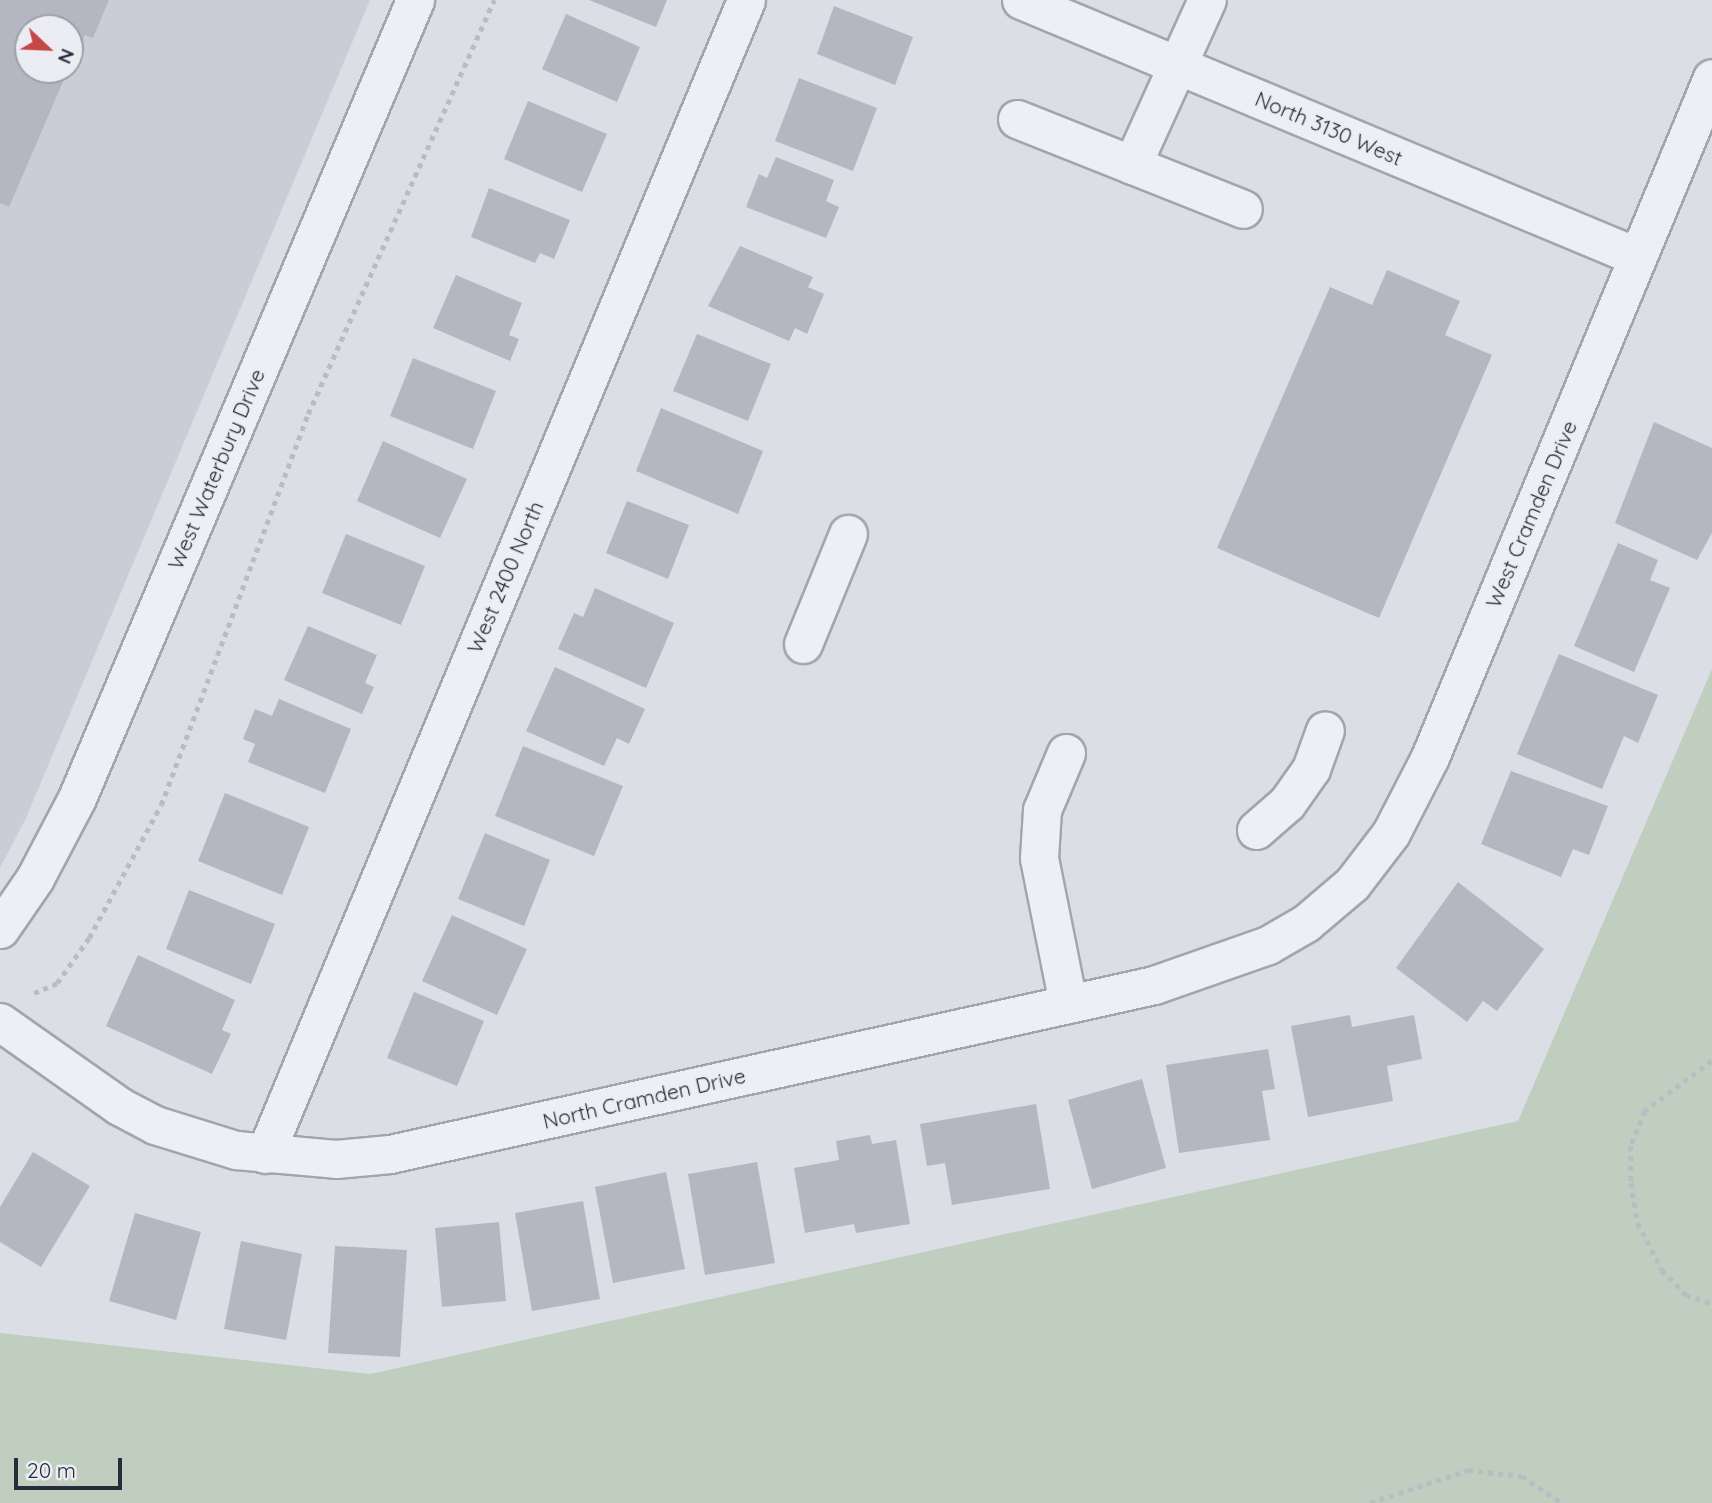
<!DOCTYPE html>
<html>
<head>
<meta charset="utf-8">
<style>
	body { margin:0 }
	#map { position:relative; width:1712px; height:1503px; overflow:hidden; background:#dcdee5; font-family:Quicksand,sans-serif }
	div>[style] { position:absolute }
	.built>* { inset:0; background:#cacdd6 }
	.green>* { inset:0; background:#bfcebe }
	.building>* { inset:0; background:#b4b7c1 }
	.path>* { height:4.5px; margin-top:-2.25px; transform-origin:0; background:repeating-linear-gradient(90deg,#babcc4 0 5px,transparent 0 10px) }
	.roads { filter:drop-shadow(2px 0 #a2a5ae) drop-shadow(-2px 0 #a2a5ae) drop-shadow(0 2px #a2a5ae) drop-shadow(0 -2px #a2a5ae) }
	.minor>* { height:37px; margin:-18.5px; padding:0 18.5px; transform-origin:18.5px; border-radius:18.5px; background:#eeeff4 }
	span { translate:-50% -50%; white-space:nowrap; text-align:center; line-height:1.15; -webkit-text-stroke:5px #ebedf3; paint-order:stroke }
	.street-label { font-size:21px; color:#272b3a }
	.north { position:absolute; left:14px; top:14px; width:70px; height:70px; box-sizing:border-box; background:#ebedf3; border:2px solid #9d9fa9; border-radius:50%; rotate:113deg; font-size:19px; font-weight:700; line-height:28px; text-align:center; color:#272b3a }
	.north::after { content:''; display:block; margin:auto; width:24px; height:32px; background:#c44847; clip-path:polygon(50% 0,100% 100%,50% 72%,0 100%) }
	.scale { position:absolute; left:14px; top:1458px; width:108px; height:32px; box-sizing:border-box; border:4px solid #272b3a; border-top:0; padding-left:9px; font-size:21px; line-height:24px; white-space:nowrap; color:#272b3a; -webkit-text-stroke:5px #ebedf3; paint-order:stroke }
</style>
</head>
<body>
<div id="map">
	<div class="built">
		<i style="clip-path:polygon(evenodd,0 0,370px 0,26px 818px,0 868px,0 0,28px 28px,70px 28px,70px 70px,28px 70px,28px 28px)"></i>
	</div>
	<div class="green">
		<i style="clip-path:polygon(1712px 669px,1712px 1503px,0 1503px,0 1333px,370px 1374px,1518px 1121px)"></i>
	</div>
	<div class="building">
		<i style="clip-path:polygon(0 0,109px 0,93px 38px,85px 35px,72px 64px,70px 28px,28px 28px,28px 70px,68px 70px,9px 207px,0 203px)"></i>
		<i style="clip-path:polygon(589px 0,667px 0,656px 27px)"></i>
		<i style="clip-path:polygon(834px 6px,913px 37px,895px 85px,817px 54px)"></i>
		<i style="clip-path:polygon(566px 14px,640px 47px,617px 102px,542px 69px)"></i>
		<i style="clip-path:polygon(799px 78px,877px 108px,853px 171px,775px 141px)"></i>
		<i style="clip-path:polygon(528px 101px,607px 134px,582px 192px,504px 159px)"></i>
		<i style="clip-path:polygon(776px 157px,834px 180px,826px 201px,839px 207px,826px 238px,746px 207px,759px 174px,767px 178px)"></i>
		<i style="clip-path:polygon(489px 188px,570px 220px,554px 259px,540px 253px,535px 263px,471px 237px)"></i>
		<i style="clip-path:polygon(740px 246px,813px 277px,808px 287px,824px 294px,807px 334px,795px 328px,789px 341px,708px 306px)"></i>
		<i style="clip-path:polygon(1387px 270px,1460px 301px,1445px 335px,1492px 355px,1379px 618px,1217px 548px,1330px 287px,1372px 305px)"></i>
		<i style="clip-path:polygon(456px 275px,522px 303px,509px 335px,519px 339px,510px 361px,433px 328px)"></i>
		<i style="clip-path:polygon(697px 334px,771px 364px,748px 421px,673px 391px)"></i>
		<i style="clip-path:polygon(413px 358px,496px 391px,473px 449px,390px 416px)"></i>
		<i style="clip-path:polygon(661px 408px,763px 451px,738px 514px,636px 471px)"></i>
		<i style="clip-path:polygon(1654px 422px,1712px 448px,1712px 533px,1697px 560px,1615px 523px)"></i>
		<i style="clip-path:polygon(383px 441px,467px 479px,440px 538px,357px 501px)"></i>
		<i style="clip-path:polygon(627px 501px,689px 525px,668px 579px,606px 553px)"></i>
		<i style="clip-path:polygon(346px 534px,425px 566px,401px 625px,322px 593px)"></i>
		<i style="clip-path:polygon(1618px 543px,1658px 560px,1650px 580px,1670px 588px,1634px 672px,1574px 646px)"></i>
		<i style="clip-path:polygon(595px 588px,674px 623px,646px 688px,558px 649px,574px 613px,583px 617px)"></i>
		<i style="clip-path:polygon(308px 626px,377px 655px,365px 683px,374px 687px,362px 714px,284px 680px)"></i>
		<i style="clip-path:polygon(1559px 654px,1658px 695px,1638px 743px,1624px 736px,1602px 789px,1517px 754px)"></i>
		<i style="clip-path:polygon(555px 667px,645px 709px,629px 744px,617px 738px,604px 766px,526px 731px)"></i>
		<i style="clip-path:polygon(279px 699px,351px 729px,325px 793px,248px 762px,255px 744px,243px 739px,255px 709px,272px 716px)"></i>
		<i style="clip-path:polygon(523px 746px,623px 786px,594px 856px,495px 816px)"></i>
		<i style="clip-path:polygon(1511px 771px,1608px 806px,1589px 855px,1573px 849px,1561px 877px,1481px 844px)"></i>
		<i style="clip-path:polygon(225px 793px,309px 827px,282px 895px,198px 861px)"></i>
		<i style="clip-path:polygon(485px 833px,550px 860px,524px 926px,458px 899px)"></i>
		<i style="clip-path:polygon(1458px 882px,1544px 949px,1497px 1011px,1483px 1001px,1467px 1022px,1396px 968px)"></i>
		<i style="clip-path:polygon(189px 890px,275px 924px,251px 984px,166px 949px)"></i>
		<i style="clip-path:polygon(452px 915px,527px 949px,497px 1015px,422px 981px)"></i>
		<i style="clip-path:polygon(138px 955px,235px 1000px,222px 1030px,231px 1034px,212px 1074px,106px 1026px)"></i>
		<i style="clip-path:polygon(414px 992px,484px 1021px,457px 1086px,387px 1058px)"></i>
		<i style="clip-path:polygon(1350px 1015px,1352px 1027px,1414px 1015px,1422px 1059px,1387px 1066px,1393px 1101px,1308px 1117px,1291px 1026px)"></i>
		<i style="clip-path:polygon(1268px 1049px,1275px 1089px,1262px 1091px,1270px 1140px,1179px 1153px,1166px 1065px)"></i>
		<i style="clip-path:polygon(1142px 1079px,1166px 1168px,1092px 1189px,1068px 1100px)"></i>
		<i style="clip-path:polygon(1036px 1104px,1050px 1189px,952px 1205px,945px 1163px,927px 1166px,920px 1124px)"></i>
		<i style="clip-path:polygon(870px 1135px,872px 1144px,896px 1140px,910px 1224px,856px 1233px,854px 1224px,805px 1233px,794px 1168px,839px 1160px,836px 1141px)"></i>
		<i style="clip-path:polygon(33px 1152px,90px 1186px,41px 1267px,0 1242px,0 1207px)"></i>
		<i style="clip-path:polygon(757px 1162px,775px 1263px,705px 1275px,688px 1174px)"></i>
		<i style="clip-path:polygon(666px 1172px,685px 1269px,613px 1283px,595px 1187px)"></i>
		<i style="clip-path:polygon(583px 1201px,600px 1299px,532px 1311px,515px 1213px)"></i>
		<i style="clip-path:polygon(135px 1213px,201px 1232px,176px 1320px,109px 1301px)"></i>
		<i style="clip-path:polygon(499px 1222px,506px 1301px,442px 1307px,435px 1228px)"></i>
		<i style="clip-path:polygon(241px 1241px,302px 1254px,286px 1340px,224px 1329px)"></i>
		<i style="clip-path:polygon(335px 1246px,407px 1250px,400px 1357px,328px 1353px)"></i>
	</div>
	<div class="path">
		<i style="left:34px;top:993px;width:25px;rotate:-23deg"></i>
		<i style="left:57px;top:983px;width:55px;rotate:-54.6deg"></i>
		<i style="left:89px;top:938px;width:151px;rotate:-61.6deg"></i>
		<i style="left:161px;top:805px;width:418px;rotate:-69.4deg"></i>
		<i style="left:308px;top:414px;width:454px;rotate:-65.8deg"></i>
		<i style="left:1712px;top:1061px;width:84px;rotate:143.3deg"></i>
		<i style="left:1645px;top:1111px;width:38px;rotate:112deg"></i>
		<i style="left:1631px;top:1146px;width:37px;rotate:90deg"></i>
		<i style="left:1631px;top:1183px;width:41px;rotate:80.1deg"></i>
		<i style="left:1638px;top:1223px;width:53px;rotate:62.9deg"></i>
		<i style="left:1662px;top:1270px;width:35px;rotate:46deg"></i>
		<i style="left:1686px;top:1295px;width:28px;rotate:19deg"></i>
		<i style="left:1370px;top:1503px;width:103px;rotate:-18.6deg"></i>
		<i style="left:1468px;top:1470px;width:54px;rotate:6.3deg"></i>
		<i style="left:1522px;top:1476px;width:48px;rotate:34deg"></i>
	</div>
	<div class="roads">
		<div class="minor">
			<i style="left:1021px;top:0;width:668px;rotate:22.61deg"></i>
			<i style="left:1017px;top:119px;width:243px;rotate:21.7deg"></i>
			<i style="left:1132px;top:165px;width:181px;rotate:-65.6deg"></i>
			<i style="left:803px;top:644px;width:119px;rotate:-67.8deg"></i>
			<i style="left:1066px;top:753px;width:62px;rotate:112.8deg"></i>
			<i style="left:1042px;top:810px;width:48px;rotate:93.6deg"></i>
			<i style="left:1039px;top:858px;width:148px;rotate:78.7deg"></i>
			<i style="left:1256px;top:830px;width:41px;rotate:-41.1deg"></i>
			<i style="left:1287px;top:803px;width:42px;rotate:-54.8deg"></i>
			<i style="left:1311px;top:769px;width:41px;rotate:-70.3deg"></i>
			<i style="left:0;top:929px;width:62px;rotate:-55.5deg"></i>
			<i style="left:35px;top:878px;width:90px;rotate:-62.3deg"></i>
			<i style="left:77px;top:798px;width:867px;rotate:-67.04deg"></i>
			<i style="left:0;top:1022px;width:146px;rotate:35.2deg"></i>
			<i style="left:119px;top:1106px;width:41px;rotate:27.8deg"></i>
			<i style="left:155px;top:1125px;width:85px;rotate:17.2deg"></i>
			<i style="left:236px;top:1150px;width:100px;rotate:5.1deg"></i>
			<i style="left:336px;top:1159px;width:54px;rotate:-5.3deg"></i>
			<i style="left:390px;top:1154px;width:782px;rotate:-12.47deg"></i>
			<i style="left:1154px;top:985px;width:121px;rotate:-19.3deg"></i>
			<i style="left:1268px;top:945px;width:44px;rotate:-30.1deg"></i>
			<i style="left:1306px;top:923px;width:60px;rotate:-40.3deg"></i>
			<i style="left:1352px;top:884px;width:64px;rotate:-52.6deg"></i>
			<i style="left:1391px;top:833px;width:85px;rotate:-62.8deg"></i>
			<i style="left:1430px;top:757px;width:735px;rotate:-67.45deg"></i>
			<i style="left:265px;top:1154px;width:1250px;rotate:-67.37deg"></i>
		</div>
	</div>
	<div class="street-label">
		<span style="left:1329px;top:128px;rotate:23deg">North 3130 West</span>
		<span style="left:216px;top:469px;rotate:-67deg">West Waterbury Drive</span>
		<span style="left:1531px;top:514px;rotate:-67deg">West Cramden Drive</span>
		<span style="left:505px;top:577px;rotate:-67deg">West 2400 North</span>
		<span style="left:644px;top:1098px;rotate:-13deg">North Cramden Drive</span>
	</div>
	<div class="north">N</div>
	<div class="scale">20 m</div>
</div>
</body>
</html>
